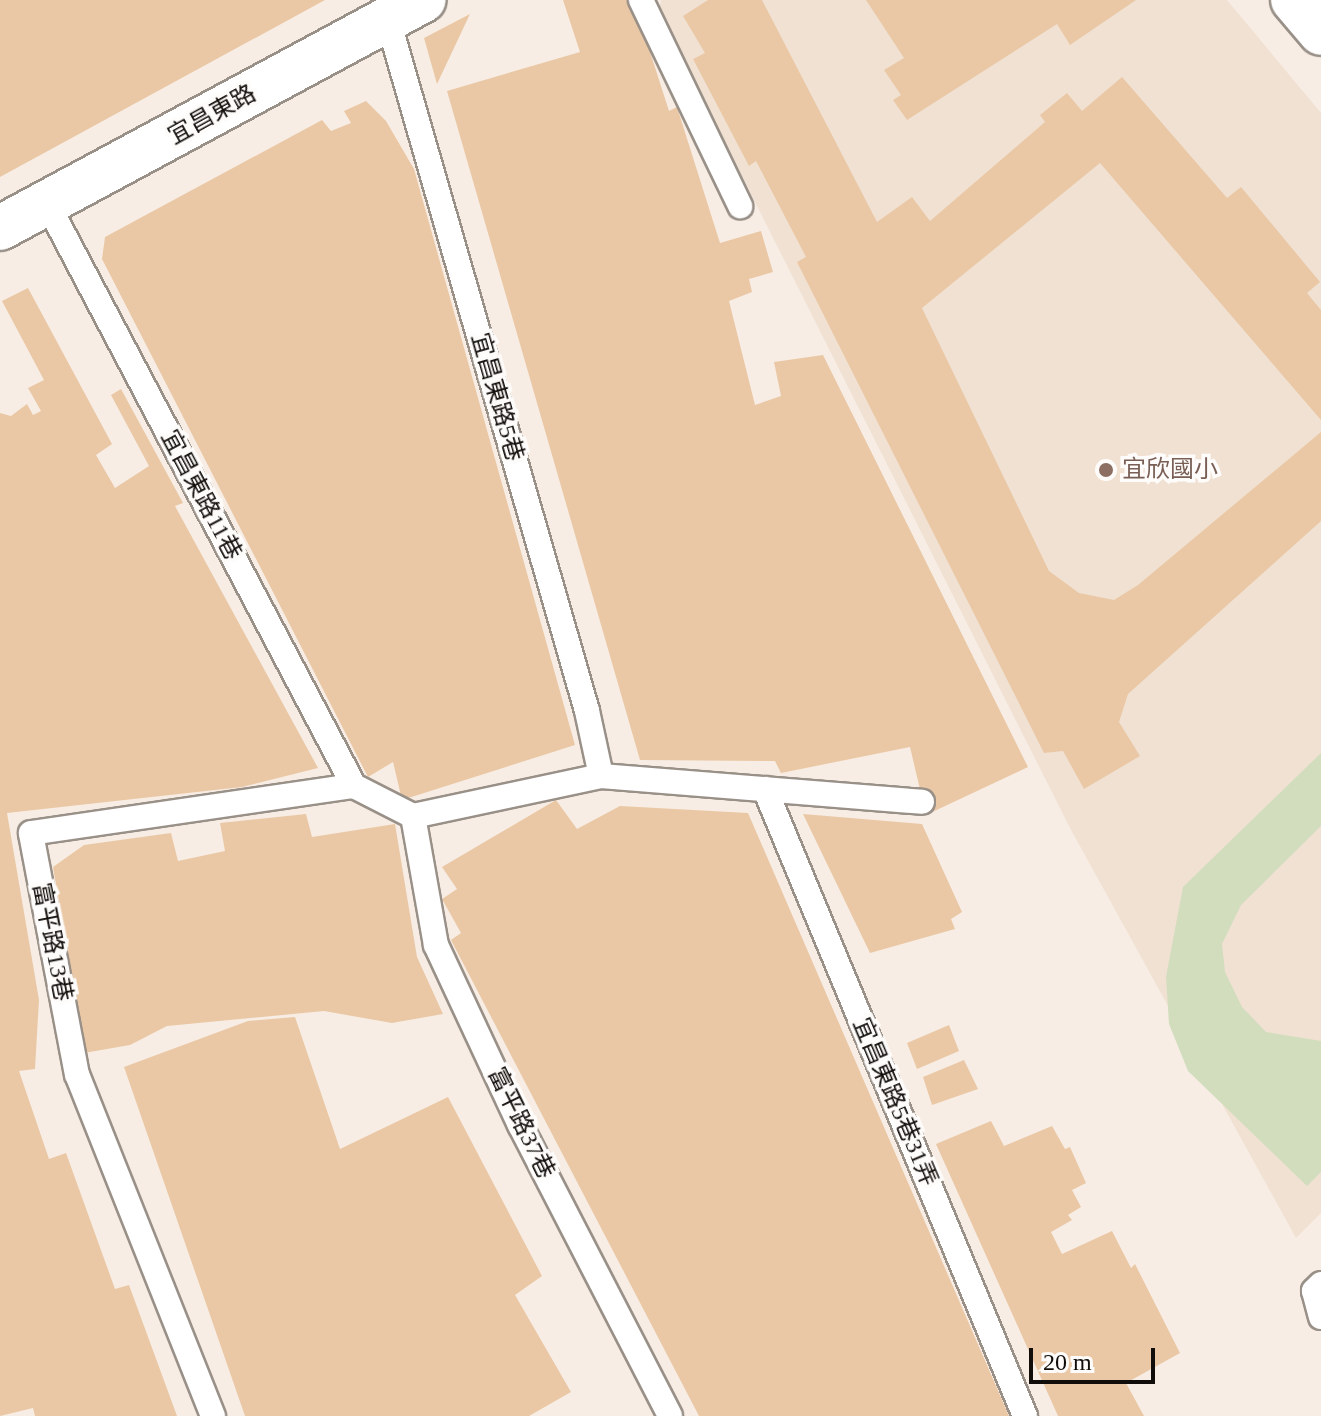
<!DOCTYPE html>
<html>
<head>
<meta charset="utf-8">
<style>
	body { margin:0 }
	#map { position:relative; width:1321px; height:1416px; overflow:hidden; background:#f7ede4; font-family:"Times New Roman","Noto Sans TC",serif }
	div>[style] { position:absolute }
	.built>* { inset:0; background:#f0e1d2 }
	.green>* { inset:0; background:#d1ddbd }
	.building>* { inset:0; background:#eac8a5 }
	.roads { filter:drop-shadow(2px 0 #999088) drop-shadow(-2px 0 #999088) drop-shadow(0 2px #999088) drop-shadow(0 -2px #999088) }
	.service>* { height:24px; margin:-12px; padding:0 12px; transform-origin:12px; border-radius:12px; background:#fff }
	.minor>* { height:44px; margin:-22px; padding:0 22px; transform-origin:22px; border-radius:22px; background:#fff }
	.dots>* { width:22px; height:22px; translate:-50% -50%; box-sizing:border-box; border:4px solid #fefcfa; border-radius:50% }
	span { translate:-50% -50%; white-space:nowrap; text-align:center; line-height:1.15; -webkit-text-stroke:7px #fefcfa; paint-order:stroke }
	.street-label { font-size:24px; color:#100d0a }
	.education-label { font-size:24px; color:#785e54 }
	.left { translate:0 -50%; text-align:left }
	.scale { position:absolute; left:1029px; top:1348px; width:126px; height:36px; box-sizing:border-box; border:4px solid #100d0a; border-top:0; padding-left:10px; font-size:24px; line-height:28px; white-space:nowrap; color:#100d0a; -webkit-text-stroke:6px #fefcfa; paint-order:stroke }
</style>
</head>
<body>
<div id="map">
	<div class="built">
		<i style="clip-path:polygon(661px 0,1227px 0,1321px 113px,1321px 1213px,1296px 1238px,1070px 828px,659px 11px)"></i>
	</div>
	<div class="green">
		<i style="clip-path:polygon(1321px 753px,1321px 826px,1241px 905px,1222px 944px,1225px 972px,1242px 1007px,1266px 1032px,1321px 1041px,1321px 1172px,1307px 1186px,1188px 1071px,1169px 1024px,1166px 977px,1183px 887px)"></i>
	</div>
	<div class="building">
		<i style="clip-path:polygon(0 0,325px 0,0 177px)"></i>
		<i style="clip-path:polygon(563px 0,627px 0,644px 33px,669px 111px,677px 107px,720px 243px,761px 231px,773px 272px,749px 279px,752px 292px,729px 301px,755px 405px,781px 396px,774px 362px,823px 355px,1028px 767px,926px 815px,910px 747px,781px 773px,775px 761px,640px 760px,447px 91px,580px 52px)"></i>
		<i style="clip-path:polygon(708px 0,762px 0,877px 222px,912px 197px,930px 221px,1045px 122px,1040px 115px,1067px 93px,1082px 111px,1122px 77px,1227px 198px,1241px 187px,1320px 282px,1307px 293px,1321px 310px,1321px 420px,1100px 163px,922px 308px,1049px 571px,1079px 593px,1114px 600px,1138px 585px,1321px 432px,1321px 521px,1128px 694px,1119px 722px,1140px 756px,1084px 789px,1063px 751px,1044px 753px,797px 262px,806px 257px,756px 161px,749px 166px,693px 59px,705px 53px,683px 16px)"></i>
		<i style="clip-path:polygon(866px 0,1136px 0,1070px 45px,1057px 24px,907px 120px,893px 100px,901px 95px,884px 70px,904px 58px)"></i>
		<i style="clip-path:polygon(470px 14px,437px 84px,424px 38px)"></i>
		<i style="clip-path:polygon(366px 101px,386px 121px,414px 169px,575px 745px,402px 800px,393px 762px,368px 777px,102px 259px,105px 237px,322px 120px,331px 131px,351px 123px,344px 111px)"></i>
		<i style="clip-path:polygon(28px 288px,112px 444px,96px 455px,115px 488px,149px 466px,111px 395px,121px 389px,183px 503px,175px 506px,318px 768px,242px 787px,7px 813px,39px 1000px,35px 1069px,19px 1071px,49px 1159px,66px 1153px,115px 1289px,129px 1285px,177px 1416px,35px 1416px,33px 1408px,0 1416px,0 413px,11px 416px,27px 404px,33px 415px,41px 411px,28px 388px,44px 380px,2px 301px)"></i>
		<i style="clip-path:polygon(556px 800px,577px 829px,620px 806px,748px 813px,1009px 1416px,699px 1416px,451px 940px,461px 933px,442px 899px,457px 889px,442px 867px)"></i>
		<i style="clip-path:polygon(306px 814px,312px 837px,395px 824px,417px 957px,443px 1014px,392px 1023px,324px 1011px,167px 1026px,130px 1045px,84px 1053px,53px 867px,84px 845px,171px 833px,178px 861px,225px 851px,220px 823px)"></i>
		<i style="clip-path:polygon(803px 814px,922px 824px,962px 912px,951px 919px,955px 929px,870px 953px)"></i>
		<i style="clip-path:polygon(295px 1017px,340px 1149px,448px 1097px,542px 1276px,515px 1295px,571px 1392px,529px 1416px,245px 1416px,124px 1067px,248px 1021px)"></i>
		<i style="clip-path:polygon(949px 1025px,959px 1051px,917px 1069px,907px 1043px)"></i>
		<i style="clip-path:polygon(964px 1060px,978px 1089px,932px 1105px,923px 1077px)"></i>
		<i style="clip-path:polygon(991px 1121px,1004px 1146px,1052px 1126px,1065px 1149px,1070px 1147px,1086px 1183px,1072px 1190px,1081px 1207px,1068px 1215px,1072px 1220px,1051px 1232px,1062px 1254px,1112px 1231px,1131px 1268px,1135px 1264px,1180px 1353px,1126px 1383px,1144px 1416px,1058px 1416px,936px 1144px)"></i>
	</div>
	<div class="roads">
		<div class="service">
			<i style="left:641px;top:0;width:229px;rotate:64.3deg"></i>
			<i style="left:388px;top:20px;width:719px;rotate:73.93deg"></i>
			<i style="left:587px;top:711px;width:66px;rotate:77.8deg"></i>
			<i style="left:601px;top:776px;width:192px;rotate:168deg"></i>
			<i style="left:48px;top:205px;width:657px;rotate:62.23deg"></i>
			<i style="left:601px;top:776px;width:322px;rotate:4.6deg"></i>
			<i style="left:765px;top:789px;width:679px;rotate:67.48deg"></i>
			<i style="left:413px;top:816px;width:131px;rotate:79.9deg"></i>
			<i style="left:436px;top:945px;width:199px;rotate:65deg"></i>
			<i style="left:520px;top:1125px;width:327px;rotate:62.7deg"></i>
			<i style="left:1321px;top:1284px;width:10px;rotate:135deg"></i>
			<i style="left:1314px;top:1291px;width:27px;rotate:75deg"></i>
			<i style="left:213px;top:1416px;width:367px;rotate:-111.7deg"></i>
			<i style="left:77px;top:1075px;width:246px;rotate:-100.8deg"></i>
			<i style="left:31px;top:833px;width:326px;rotate:-8.3deg"></i>
			<i style="left:354px;top:786px;width:66px;rotate:27deg"></i>
		</div>
		<div class="minor">
			<i style="left:1293px;top:0;width:43px;rotate:49.7deg"></i>
			<i style="left:0;top:228px;width:481px;rotate:-28.3deg"></i>
		</div>
	</div>
	<div class="dots">
		<i style="left:1106px;top:470px;background:#8d6e63"></i>
	</div>
	<div class="street-label">
		<span style="left:212px;top:115px;rotate:-29deg">宜昌東路</span>
		<span style="left:497px;top:397px;rotate:74deg">宜昌東路5巷</span>
		<span style="left:201px;top:495px;rotate:62deg">宜昌東路11巷</span>
		<span style="left:52px;top:942px;rotate:79deg">富平路13巷</span>
		<span style="left:895px;top:1102px;rotate:67deg">宜昌東路5巷31弄</span>
		<span style="left:521px;top:1123px;rotate:64deg">富平路37巷</span>
	</div>
	<div class="education-label">
		<span class="left" style="left:1122px;top:470px">宜欣國小</span>
	</div>
	<div class="scale">20 m</div>
</div>
</body>
</html>
